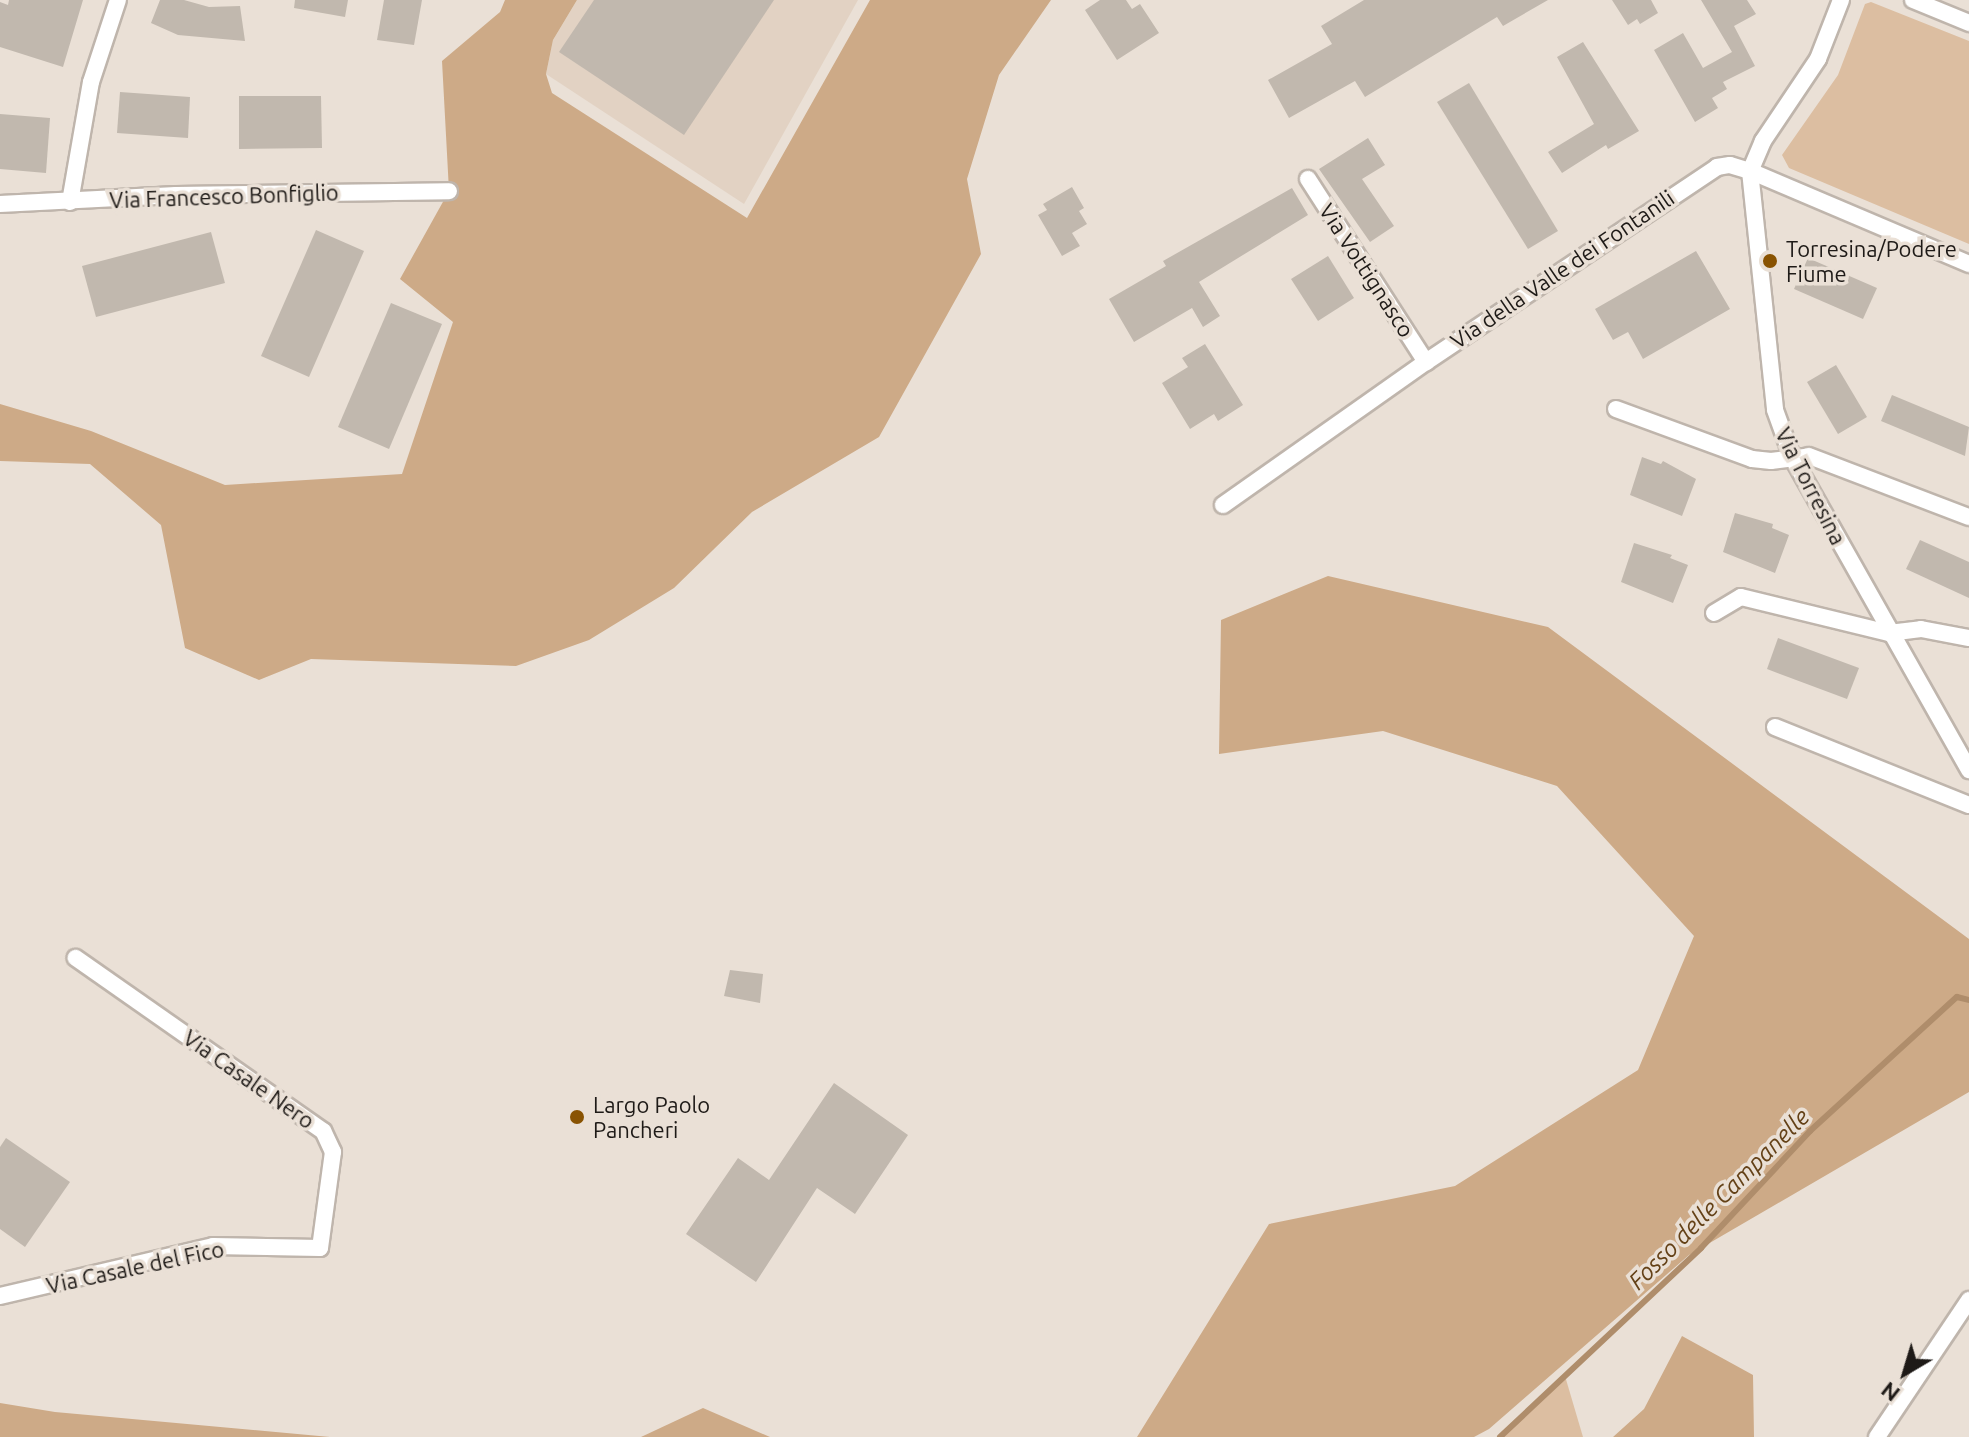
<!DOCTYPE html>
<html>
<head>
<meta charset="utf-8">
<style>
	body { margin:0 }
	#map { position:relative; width:1969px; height:1437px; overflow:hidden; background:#eae0d6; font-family:Ubuntu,sans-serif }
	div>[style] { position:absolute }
	.built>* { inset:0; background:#e2d2c3 }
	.green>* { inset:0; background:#dcbea1 }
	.forest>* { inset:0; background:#cdaa87 }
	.stream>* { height:6px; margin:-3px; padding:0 3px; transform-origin:3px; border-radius:3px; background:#af8d6b }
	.building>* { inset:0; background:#c1b8ae }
	.roads { filter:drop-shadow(2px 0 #bfb5ac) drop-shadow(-2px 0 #bfb5ac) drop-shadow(0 2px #bfb5ac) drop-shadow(0 -2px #bfb5ac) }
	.street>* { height:16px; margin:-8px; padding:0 8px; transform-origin:8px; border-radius:8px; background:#fff }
	.dots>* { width:22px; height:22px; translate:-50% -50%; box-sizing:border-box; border:4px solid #eae0d6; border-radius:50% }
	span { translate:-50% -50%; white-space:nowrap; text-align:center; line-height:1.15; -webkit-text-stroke:7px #eae0d6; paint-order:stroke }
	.street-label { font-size:22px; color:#1e1a17 }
	.poi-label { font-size:22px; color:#1e1a17 }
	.left { translate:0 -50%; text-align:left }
	.water-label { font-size:24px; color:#644117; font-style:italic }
	.north { position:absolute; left:1865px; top:1333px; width:80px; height:80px; -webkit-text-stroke:6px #eae0d6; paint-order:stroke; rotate:218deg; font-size:22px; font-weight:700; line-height:32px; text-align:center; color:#1e1a17 }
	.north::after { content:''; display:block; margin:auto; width:28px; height:36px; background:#1e1a17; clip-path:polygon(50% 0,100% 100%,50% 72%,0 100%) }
</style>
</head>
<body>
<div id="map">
	<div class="built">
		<i style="clip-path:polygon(577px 0,858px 0,744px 204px,546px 74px,553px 40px)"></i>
	</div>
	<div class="green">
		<i style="clip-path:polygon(1871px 2px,1969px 41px,1969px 244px,1789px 168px,1782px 155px,1838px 75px,1865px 4px)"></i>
		<i style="clip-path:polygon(1565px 1376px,1583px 1437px,1500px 1437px)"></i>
	</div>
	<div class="forest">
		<i style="clip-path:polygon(505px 0,577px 0,553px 40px,546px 74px,552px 93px,747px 218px,870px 0,1051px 0,999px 75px,967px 179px,981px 254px,879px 437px,752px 512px,674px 588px,589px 640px,516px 666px,311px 659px,259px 680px,185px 648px,161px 525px,90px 464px,0 461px,0 404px,91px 431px,225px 485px,402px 474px,453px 322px,400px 279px,449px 191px,442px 61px,500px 12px)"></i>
		<i style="clip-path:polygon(1328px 576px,1548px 627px,1969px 939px,1969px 1092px,1689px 1255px,1489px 1429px,1474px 1437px,1137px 1437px,1269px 1224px,1455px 1186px,1638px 1070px,1694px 936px,1557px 786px,1383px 731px,1219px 754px,1221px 620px)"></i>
		<i style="clip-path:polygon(1682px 1336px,1753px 1375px,1754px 1437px,1613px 1437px,1644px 1409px)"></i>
		<i style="clip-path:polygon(0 1403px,55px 1412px,330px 1437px,0 1437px)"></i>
		<i style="clip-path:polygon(703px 1408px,770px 1437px,641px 1437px)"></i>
	</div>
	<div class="stream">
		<i style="left:1500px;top:1437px;width:276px;rotate:-43.2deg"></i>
		<i style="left:1701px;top:1248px;width:160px;rotate:-47deg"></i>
		<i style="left:1810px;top:1131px;width:199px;rotate:-42.4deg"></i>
		<i style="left:1957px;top:997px;width:12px;rotate:14deg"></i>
	</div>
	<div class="building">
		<i style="clip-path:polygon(9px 0,83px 0,63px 67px,0 47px,0 2px,8px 5px)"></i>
		<i style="clip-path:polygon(160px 0,184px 0,209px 7px,240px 6px,245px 41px,178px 35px,151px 23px)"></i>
		<i style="clip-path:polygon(295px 0,348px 0,345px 17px,294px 8px)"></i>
		<i style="clip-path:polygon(384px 0,422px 0,414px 45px,377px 40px)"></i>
		<i style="clip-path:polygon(594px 0,774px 0,684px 135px,559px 52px)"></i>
		<i style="clip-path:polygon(1100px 0,1126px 0,1132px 9px,1140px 4px,1159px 33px,1117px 60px,1085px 10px)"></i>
		<i style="clip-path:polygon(1364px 0,1548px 0,1503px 26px,1497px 17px,1365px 97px,1355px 81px,1289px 118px,1268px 80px,1332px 44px,1321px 26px)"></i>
		<i style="clip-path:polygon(1612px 0,1651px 0,1658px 13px,1640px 24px,1637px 19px,1628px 25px)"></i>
		<i style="clip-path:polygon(1701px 0,1747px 0,1756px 14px,1734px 26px,1755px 66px,1723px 82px,1727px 89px,1712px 98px,1718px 108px,1695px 122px,1654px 50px,1683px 33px,1703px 68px,1732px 52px)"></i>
		<i style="clip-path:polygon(1583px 42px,1639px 131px,1608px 149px,1606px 145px,1562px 173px,1548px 152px,1594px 124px,1557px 57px)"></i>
		<i style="clip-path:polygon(1469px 83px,1558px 231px,1528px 249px,1437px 102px)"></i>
		<i style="clip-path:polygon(120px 92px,190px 97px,188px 138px,117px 133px)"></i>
		<i style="clip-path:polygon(239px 96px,321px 96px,322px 148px,239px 149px)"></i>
		<i style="clip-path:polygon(0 114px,50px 118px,46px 173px,0 169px)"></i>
		<i style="clip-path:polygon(1368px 138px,1385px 165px,1362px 179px,1394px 226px,1370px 242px,1319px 169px)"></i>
		<i style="clip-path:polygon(1072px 187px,1084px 208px,1079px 211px,1087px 224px,1072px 233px,1080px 246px,1062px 256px,1038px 215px,1047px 210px,1043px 204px)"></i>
		<i style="clip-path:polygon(1292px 188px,1308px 215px,1199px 282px,1220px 316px,1203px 327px,1192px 308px,1134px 342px,1109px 299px,1166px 266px,1163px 261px)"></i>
		<i style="clip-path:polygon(316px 230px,364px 251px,309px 377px,261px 356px)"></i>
		<i style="clip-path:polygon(211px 232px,225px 283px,96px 317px,82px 266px)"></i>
		<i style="clip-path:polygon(1696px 251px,1730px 309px,1643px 359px,1628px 332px,1613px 340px,1595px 309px)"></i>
		<i style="clip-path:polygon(1328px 256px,1354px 298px,1318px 321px,1291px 279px)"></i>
		<i style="clip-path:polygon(1808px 258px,1877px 288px,1863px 319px,1794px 289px)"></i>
		<i style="clip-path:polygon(391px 303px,442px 324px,389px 449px,338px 427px)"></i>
		<i style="clip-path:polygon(1205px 344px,1243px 405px,1218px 421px,1214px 414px,1190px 429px,1162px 383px,1188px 367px,1182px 358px)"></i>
		<i style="clip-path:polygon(1836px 365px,1867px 417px,1838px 434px,1807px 382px)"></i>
		<i style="clip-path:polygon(1892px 395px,1969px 427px,1965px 456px,1881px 421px)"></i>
		<i style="clip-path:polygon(1642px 457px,1661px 464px,1663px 461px,1696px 479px,1682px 516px,1630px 495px)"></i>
		<i style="clip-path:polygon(1735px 513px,1773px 524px,1772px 528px,1789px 535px,1775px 573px,1723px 552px)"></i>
		<i style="clip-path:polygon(1920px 540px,1969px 562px,1969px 598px,1906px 569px)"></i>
		<i style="clip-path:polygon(1634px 543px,1672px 555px,1670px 558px,1688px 565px,1673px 603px,1621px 582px)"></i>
		<i style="clip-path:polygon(1778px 638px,1859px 668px,1847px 699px,1767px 669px)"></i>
		<i style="clip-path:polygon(730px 970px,763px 974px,760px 1003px,724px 996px)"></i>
		<i style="clip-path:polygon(834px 1083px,908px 1135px,855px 1214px,817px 1188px,756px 1282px,686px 1234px,738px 1158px,769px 1180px)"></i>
		<i style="clip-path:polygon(6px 1138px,70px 1182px,25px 1247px,0 1229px,0 1147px)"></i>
	</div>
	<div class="roads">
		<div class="street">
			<i style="left:1841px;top:0;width:63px;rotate:111.3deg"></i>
			<i style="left:1818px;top:59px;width:99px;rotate:123.9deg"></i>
			<i style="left:1763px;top:141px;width:33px;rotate:113deg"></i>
			<i style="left:1750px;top:171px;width:240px;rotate:84deg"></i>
			<i style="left:1775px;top:410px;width:50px;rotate:70.1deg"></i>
			<i style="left:1792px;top:457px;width:360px;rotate:60.5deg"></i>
			<i style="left:1913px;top:0;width:61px;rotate:22.3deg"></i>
			<i style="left:1308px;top:179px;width:218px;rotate:57.2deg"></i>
			<i style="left:70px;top:202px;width:122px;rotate:-80.1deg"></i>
			<i style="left:91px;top:82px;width:86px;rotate:-71.8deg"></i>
			<i style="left:0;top:204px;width:176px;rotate:-2.9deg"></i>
			<i style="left:176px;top:195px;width:273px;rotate:-0.8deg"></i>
			<i style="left:1616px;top:409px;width:145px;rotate:20.2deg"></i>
			<i style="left:1752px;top:459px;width:19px;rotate:6deg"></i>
			<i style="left:1771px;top:461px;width:38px;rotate:-7deg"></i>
			<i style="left:1809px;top:456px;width:171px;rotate:20.9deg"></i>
			<i style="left:1223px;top:505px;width:248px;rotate:-35.2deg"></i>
			<i style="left:1426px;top:362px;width:350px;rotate:-33.8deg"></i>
			<i style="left:1717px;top:167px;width:13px;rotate:-9deg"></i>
			<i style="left:1730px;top:165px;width:21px;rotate:17deg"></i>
			<i style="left:1750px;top:171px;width:238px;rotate:23deg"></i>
			<i style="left:1714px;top:613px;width:31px;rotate:-31deg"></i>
			<i style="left:1741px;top:597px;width:152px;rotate:13.7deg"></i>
			<i style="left:1889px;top:633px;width:32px;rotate:-7deg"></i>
			<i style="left:1921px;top:629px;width:49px;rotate:10.6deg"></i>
			<i style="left:1775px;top:727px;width:209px;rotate:21.9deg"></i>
			<i style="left:0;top:1296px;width:219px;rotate:-13.2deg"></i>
			<i style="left:213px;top:1246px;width:107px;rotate:1.1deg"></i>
			<i style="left:320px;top:1248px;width:97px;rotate:-82.3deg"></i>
			<i style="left:333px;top:1152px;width:23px;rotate:-115deg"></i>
			<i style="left:323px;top:1131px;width:302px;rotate:-145deg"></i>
			<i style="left:1877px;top:1437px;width:165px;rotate:-56.1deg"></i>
		</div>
	</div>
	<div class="dots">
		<i style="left:1770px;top:261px;background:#895302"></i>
		<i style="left:577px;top:1117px;background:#895302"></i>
	</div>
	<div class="street-label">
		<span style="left:224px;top:196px;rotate:-2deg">Via Francesco Bonfiglio</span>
		<span style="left:1562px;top:269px;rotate:-34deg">Via della Valle dei Fontanili</span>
		<span style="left:1367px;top:270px;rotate:57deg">Via Vottignasco</span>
		<span style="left:1811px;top:486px;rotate:63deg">Via Torresina</span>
		<span style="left:249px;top:1079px;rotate:35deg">Via Casale Nero</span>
		<span style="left:135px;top:1267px;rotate:-12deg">Via Casale del Fico</span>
	</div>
	<div class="poi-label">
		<span class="left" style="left:1786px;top:261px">Torresina/Podere<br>Fiume</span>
		<span class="left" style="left:593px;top:1117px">Largo Paolo<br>Pancheri</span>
	</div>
	<div class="water-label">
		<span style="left:1719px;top:1199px;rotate:-45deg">Fosso delle Campanelle</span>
	</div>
	<div class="north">N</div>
</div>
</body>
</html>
